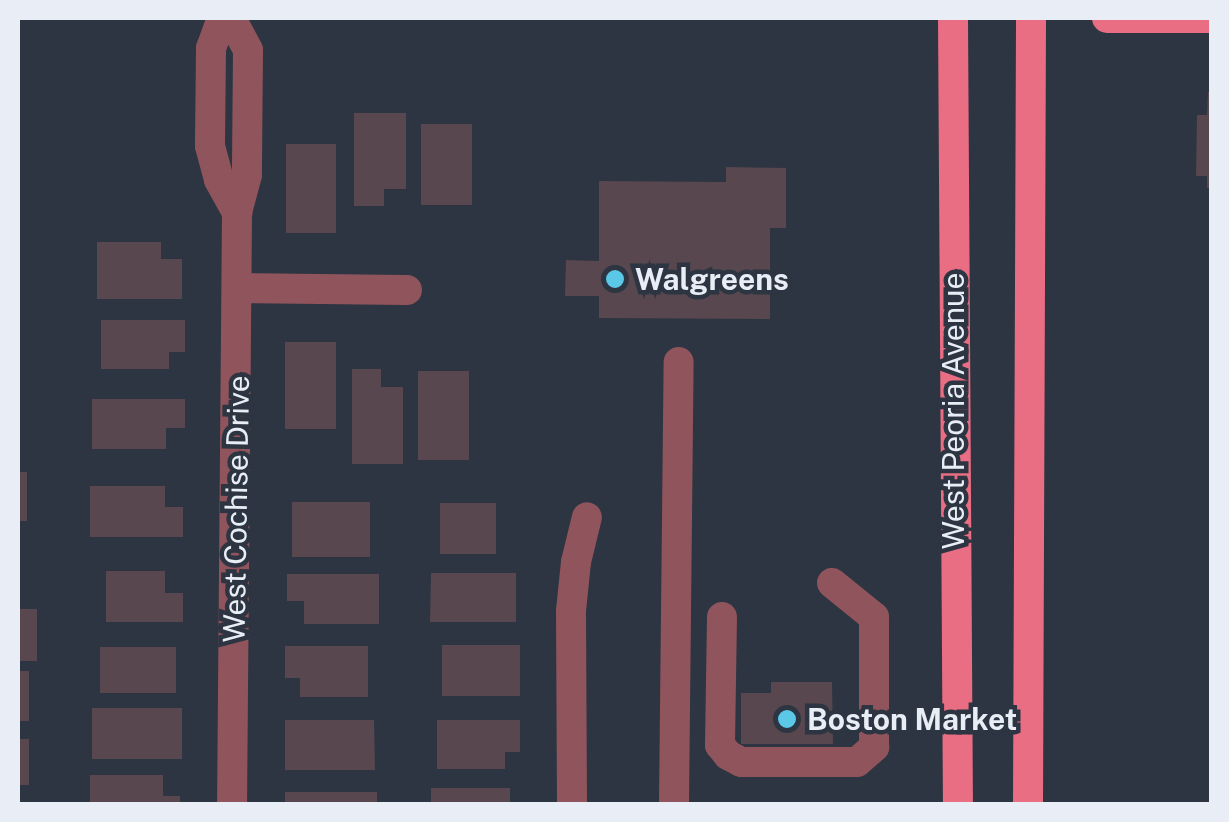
<!DOCTYPE html>
<html>
<head>
<meta charset="utf-8">
<style>
	body { margin:0 }
	#map { position:relative; width:1229px; height:822px; overflow:hidden; background:#2c3541; font-family:"Public Sans",sans-serif }
	div>[style] { position:absolute }
	.building>* { inset:0; background:#58474e }
	.minor>* { height:30px; margin:-15px; padding:0 15px; transform-origin:15px; border-radius:15px; background:#90545c }
	.major>* { height:30px; margin:-15px; padding:0 15px; transform-origin:15px; border-radius:15px; background:#e96d83 }
	.dots>* { width:28px; height:28px; translate:-50% -50%; box-sizing:border-box; border:5px solid #2c3541; border-radius:50% }
	span { translate:-50% -50%; white-space:nowrap; text-align:center; line-height:1.15; -webkit-text-stroke:9px #2c3541; paint-order:stroke }
	.poi-label { font-size:30px; color:#e9eef6; font-weight:700 }
	.left { translate:0 -50%; text-align:left }
	.street-label { font-size:30px; color:#e9eef6 }
	.frame { position:absolute; inset:0; border:20px solid #e9eef6; pointer-events:none }
</style>
</head>
<body>
<div id="map">
	<div class="building">
		<i style="clip-path:polygon(1208px 92px,1212px 92px,1212px 188px,1207px 188px,1207px 176px,1196px 176px,1197px 115px,1207px 115px)"></i>
		<i style="clip-path:polygon(354px 113px,406px 113px,406px 189px,384px 189px,384px 206px,354px 206px)"></i>
		<i style="clip-path:polygon(421px 124px,472px 124px,472px 205px,421px 205px)"></i>
		<i style="clip-path:polygon(286px 144px,336px 144px,336px 233px,286px 233px)"></i>
		<i style="clip-path:polygon(726px 167px,786px 168px,786px 228px,770px 228px,770px 319px,599px 318px,599px 296px,565px 296px,566px 260px,599px 261px,599px 181px,726px 182px)"></i>
		<i style="clip-path:polygon(97px 242px,161px 242px,161px 259px,182px 259px,182px 299px,97px 299px)"></i>
		<i style="clip-path:polygon(101px 320px,185px 320px,185px 352px,169px 352px,169px 369px,101px 369px)"></i>
		<i style="clip-path:polygon(285px 342px,336px 342px,336px 429px,285px 429px)"></i>
		<i style="clip-path:polygon(352px 369px,381px 369px,381px 387px,403px 387px,403px 464px,352px 464px)"></i>
		<i style="clip-path:polygon(418px 371px,469px 371px,469px 460px,418px 460px)"></i>
		<i style="clip-path:polygon(92px 399px,185px 399px,185px 428px,166px 428px,166px 449px,92px 449px)"></i>
		<i style="clip-path:polygon(18px 472px,27px 472px,27px 521px,18px 521px)"></i>
		<i style="clip-path:polygon(90px 486px,165px 486px,165px 507px,183px 507px,183px 537px,90px 537px)"></i>
		<i style="clip-path:polygon(292px 502px,370px 502px,370px 557px,292px 557px)"></i>
		<i style="clip-path:polygon(440px 503px,496px 503px,496px 554px,440px 554px)"></i>
		<i style="clip-path:polygon(106px 571px,165px 571px,165px 593px,183px 593px,183px 622px,106px 622px)"></i>
		<i style="clip-path:polygon(431px 573px,516px 573px,516px 622px,430px 622px)"></i>
		<i style="clip-path:polygon(287px 574px,379px 574px,379px 624px,304px 624px,304px 601px,287px 601px)"></i>
		<i style="clip-path:polygon(18px 609px,37px 609px,37px 661px,18px 661px)"></i>
		<i style="clip-path:polygon(442px 645px,520px 645px,520px 696px,442px 696px)"></i>
		<i style="clip-path:polygon(285px 646px,368px 646px,368px 697px,300px 697px,300px 678px,285px 678px)"></i>
		<i style="clip-path:polygon(100px 647px,176px 647px,176px 693px,100px 693px)"></i>
		<i style="clip-path:polygon(18px 671px,29px 671px,29px 721px,18px 721px)"></i>
		<i style="clip-path:polygon(771px 682px,832px 682px,833px 744px,741px 744px,741px 693px,771px 693px)"></i>
		<i style="clip-path:polygon(92px 708px,182px 708px,182px 759px,92px 759px)"></i>
		<i style="clip-path:polygon(285px 720px,374px 720px,375px 770px,285px 770px)"></i>
		<i style="clip-path:polygon(437px 720px,520px 720px,520px 752px,505px 752px,505px 769px,437px 769px)"></i>
		<i style="clip-path:polygon(18px 739px,29px 739px,29px 785px,18px 785px)"></i>
		<i style="clip-path:polygon(90px 775px,163px 775px,163px 796px,180px 796px,180px 804px,90px 804px)"></i>
		<i style="clip-path:polygon(431px 788px,510px 788px,510px 804px,431px 804px)"></i>
		<i style="clip-path:polygon(285px 792px,377px 792px,377px 804px,285px 804px)"></i>
	</div>
	<div class="minor">
		<i style="left:222px;top:18px;width:32px;rotate:110deg"></i>
		<i style="left:211px;top:48px;width:98px;rotate:90.6deg"></i>
		<i style="left:210px;top:146px;width:35px;rotate:75deg"></i>
		<i style="left:219px;top:180px;width:38px;rotate:61deg"></i>
		<i style="left:231px;top:18px;width:36px;rotate:62deg"></i>
		<i style="left:248px;top:50px;width:125px;rotate:90.5deg"></i>
		<i style="left:247px;top:175px;width:39px;rotate:105deg"></i>
		<i style="left:237px;top:213px;width:591px;rotate:90.48deg"></i>
		<i style="left:238px;top:288px;width:169px;rotate:0.7deg"></i>
		<i style="left:722px;top:617px;width:128px;rotate:90.9deg"></i>
		<i style="left:720px;top:745px;width:13px;rotate:51deg"></i>
		<i style="left:728px;top:755px;width:15px;rotate:28deg"></i>
		<i style="left:741px;top:762px;width:116px"></i>
		<i style="left:857px;top:762px;width:23px;rotate:-41deg"></i>
		<i style="left:874px;top:747px;width:130px;rotate:-90deg"></i>
		<i style="left:874px;top:617px;width:54px;rotate:-141deg"></i>
		<i style="left:572px;top:804px;width:193px;rotate:-90.3deg"></i>
		<i style="left:571px;top:611px;width:49px;rotate:-84.2deg"></i>
		<i style="left:576px;top:562px;width:46px;rotate:-76.3deg"></i>
		<i style="left:674px;top:804px;width:442px;rotate:-89.4deg"></i>
	</div>
	<div class="major">
		<i style="left:953px;top:18px;width:786px;rotate:89.64deg"></i>
		<i style="left:1107px;top:18px;width:105px"></i>
		<i style="left:1028px;top:804px;width:786px;rotate:-89.78deg"></i>
	</div>
	<div class="dots">
		<i style="left:615px;top:279px;background:#5ac8e6"></i>
		<i style="left:787px;top:719px;background:#5ac8e6"></i>
	</div>
	<div class="poi-label">
		<span class="left" style="left:635px;top:279px">Walgreens</span>
		<span class="left" style="left:807px;top:719px">Boston Market</span>
	</div>
	<div class="street-label">
		<span style="left:953px;top:411px;rotate:-90deg">West Peoria Avenue</span>
		<span style="left:236px;top:509px;rotate:-89deg">West Cochise Drive</span>
	</div>
	<div class="frame"></div>
</div>
</body>
</html>
